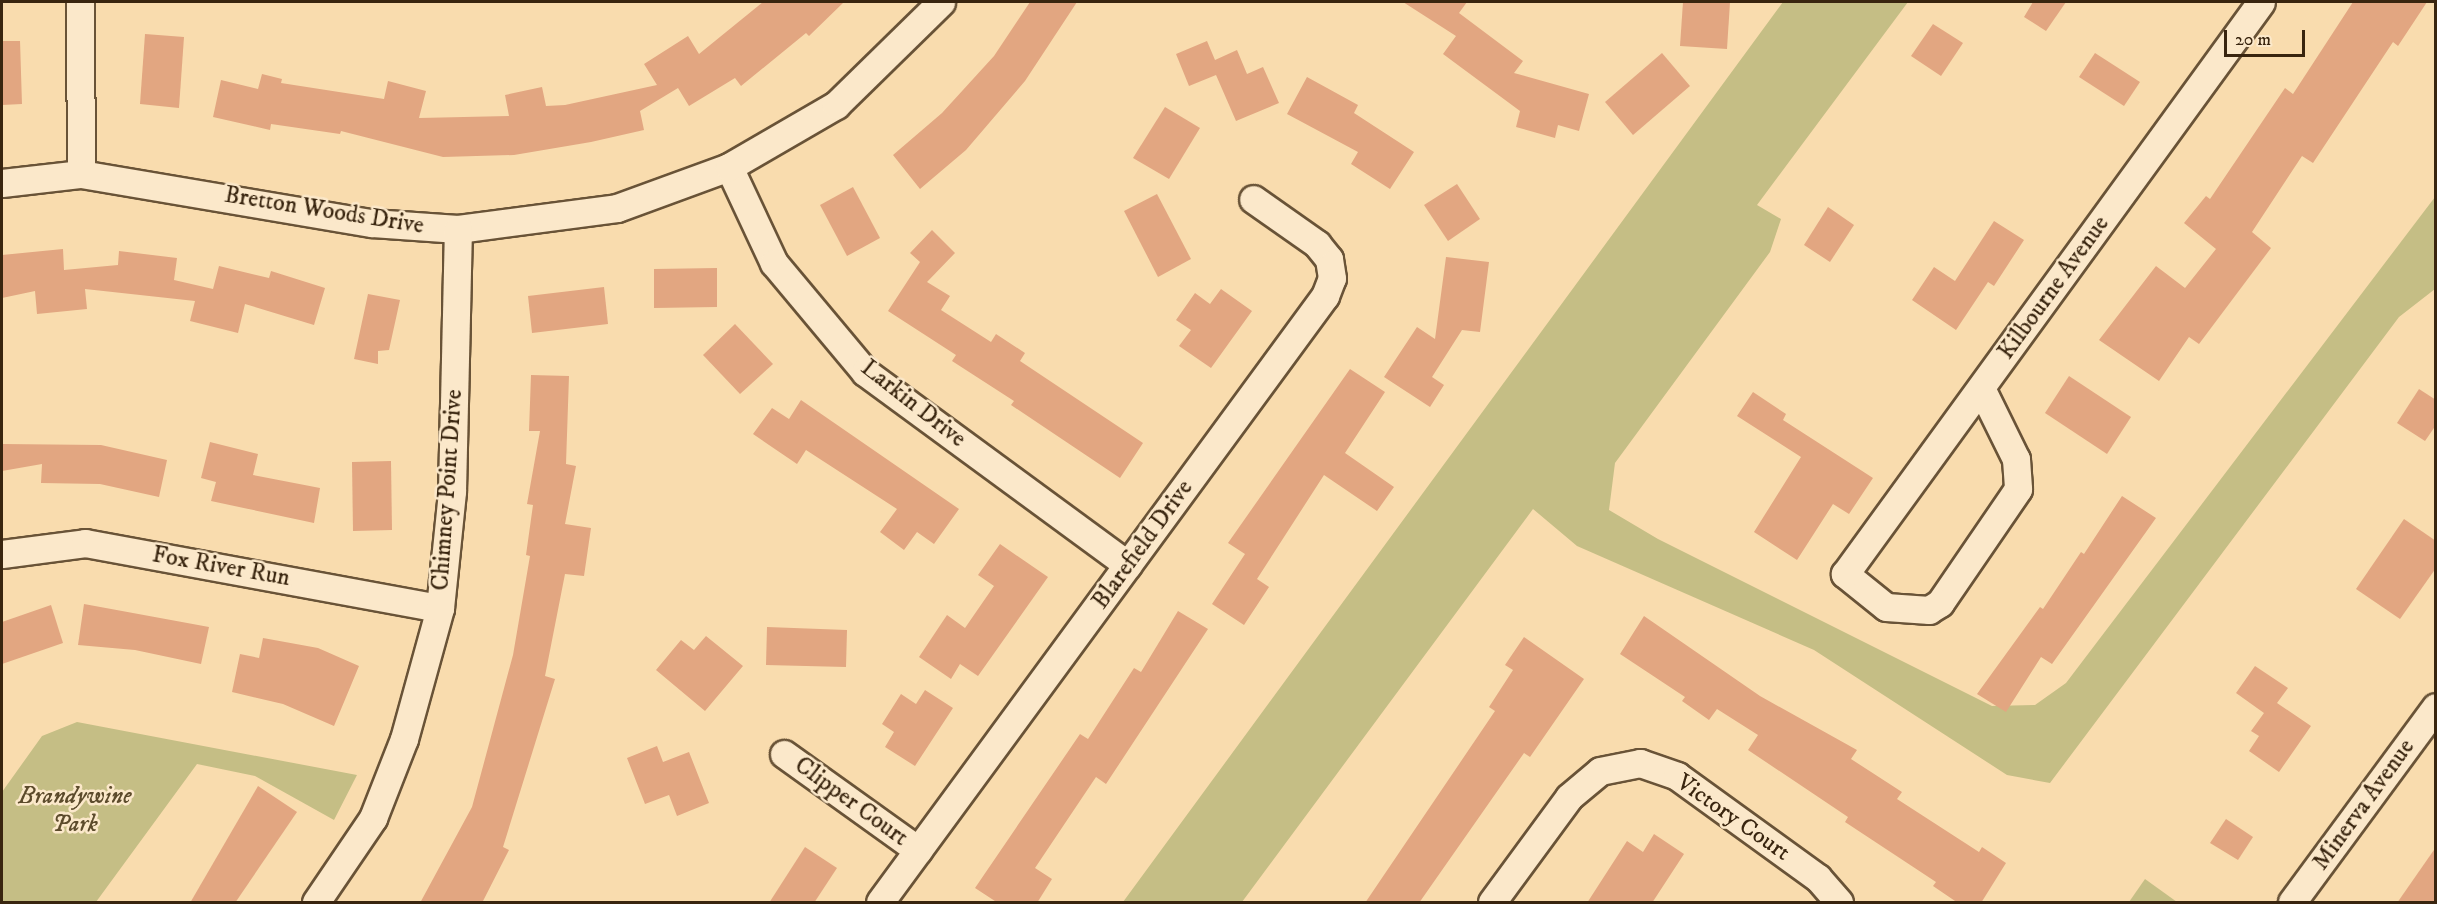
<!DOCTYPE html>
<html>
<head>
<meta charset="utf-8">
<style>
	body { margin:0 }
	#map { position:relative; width:2437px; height:904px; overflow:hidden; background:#f9dcae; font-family:"IM FELL DW Pica",serif }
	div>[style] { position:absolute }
	.green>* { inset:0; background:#c5be85 }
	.building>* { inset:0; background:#e2a681 }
	.roads { filter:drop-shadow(2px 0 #695337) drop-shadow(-2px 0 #695337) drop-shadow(0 2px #695337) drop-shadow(0 -2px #695337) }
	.minor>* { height:27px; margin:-13.5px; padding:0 13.5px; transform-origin:13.5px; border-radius:13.5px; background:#fbe8ca }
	span { translate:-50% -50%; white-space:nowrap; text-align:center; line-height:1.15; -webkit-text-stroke:5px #fbe8ca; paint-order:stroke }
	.street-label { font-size:24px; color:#39250f }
	.park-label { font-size:24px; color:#5c4b2c; font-style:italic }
	.frame { position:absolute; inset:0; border:3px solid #39250f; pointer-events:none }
	.scale { position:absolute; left:2224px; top:30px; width:81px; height:27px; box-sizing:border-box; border:3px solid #39250f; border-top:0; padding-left:8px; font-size:18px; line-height:21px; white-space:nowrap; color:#39250f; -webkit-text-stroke:4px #fbe8ca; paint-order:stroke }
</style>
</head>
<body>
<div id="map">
	<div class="green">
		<i style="clip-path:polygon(1783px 2px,1908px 2px,1757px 205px,1781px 219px,1770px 252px,1615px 463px,1609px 510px,1658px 539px,1992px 706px,2035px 705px,2066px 683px,2435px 197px,2435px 289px,2399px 317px,2050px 783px,2007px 775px,1814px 650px,1577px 546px,1533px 509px,1242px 902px,1123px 902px)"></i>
		<i style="clip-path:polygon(77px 722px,357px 775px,334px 820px,255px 776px,197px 764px,96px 902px,2px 902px,2px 792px,42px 736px)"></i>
		<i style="clip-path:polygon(2145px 879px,2177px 902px,2129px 902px)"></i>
	</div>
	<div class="building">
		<i style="clip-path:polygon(763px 2px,844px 2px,809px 36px,806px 33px,741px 86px,735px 78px,689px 106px,678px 88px,640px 111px,644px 130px,591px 142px,514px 155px,443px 157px,341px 131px,340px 134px,271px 124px,270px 130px,213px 117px,221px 80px,258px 89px,262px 74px,282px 79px,281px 83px,384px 99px,388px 81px,426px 91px,419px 118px,509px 116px,505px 95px,542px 87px,546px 106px,565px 105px,657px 85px,644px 64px,688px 36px,699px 54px)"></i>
		<i style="clip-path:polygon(1030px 2px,1077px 2px,1025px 81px,966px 150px,920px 189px,893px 155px,942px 113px,994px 56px)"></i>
		<i style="clip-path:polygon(1403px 2px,1467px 2px,1459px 13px,1523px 61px,1514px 73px,1589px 94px,1579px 131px,1558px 125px,1555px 138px,1516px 127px,1520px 111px,1443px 54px,1456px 36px)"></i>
		<i style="clip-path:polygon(1683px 2px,1730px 2px,1727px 49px,1680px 46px)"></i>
		<i style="clip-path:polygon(2033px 2px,2066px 2px,2046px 31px,2024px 17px)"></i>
		<i style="clip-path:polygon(2353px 2px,2427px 2px,2398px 46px,2393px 42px,2313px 163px,2302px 156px,2252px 232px,2271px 248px,2199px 344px,2189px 337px,2159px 381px,2099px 340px,2156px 266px,2185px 288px,2216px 249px,2184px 223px,2206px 196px,2210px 199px,2285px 88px,2293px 94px)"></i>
		<i style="clip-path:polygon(1933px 24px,1963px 43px,1941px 76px,1911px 56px)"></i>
		<i style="clip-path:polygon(145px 34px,184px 37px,179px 108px,140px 104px)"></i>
		<i style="clip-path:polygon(2px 41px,20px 41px,22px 104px,2px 105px)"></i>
		<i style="clip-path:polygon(1207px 41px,1215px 60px,1237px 50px,1247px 74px,1263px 67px,1279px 103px,1236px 121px,1216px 75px,1189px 86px,1176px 54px)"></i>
		<i style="clip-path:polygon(1662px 53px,1690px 86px,1633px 135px,1605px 102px)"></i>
		<i style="clip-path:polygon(2095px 53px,2140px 82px,2124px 106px,2079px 77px)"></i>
		<i style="clip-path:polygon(1307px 77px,1358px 105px,1354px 113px,1414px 152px,1390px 189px,1351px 164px,1358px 152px,1287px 114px)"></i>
		<i style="clip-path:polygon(1165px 107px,1200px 128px,1169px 179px,1133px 158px)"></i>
		<i style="clip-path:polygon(1457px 184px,1480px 219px,1448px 241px,1424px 205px)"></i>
		<i style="clip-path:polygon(853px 187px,880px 238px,847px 256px,820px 205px)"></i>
		<i style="clip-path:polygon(1157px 194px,1191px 259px,1158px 277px,1124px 211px)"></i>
		<i style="clip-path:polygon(1828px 207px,1854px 225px,1830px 262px,1804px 245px)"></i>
		<i style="clip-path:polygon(1994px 221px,2024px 240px,1994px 286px,1988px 282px,1956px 330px,1912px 300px,1934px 267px,1955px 281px)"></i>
		<i style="clip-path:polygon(932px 230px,955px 253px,927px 282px,950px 296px,941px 310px,991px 342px,996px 334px,1025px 353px,1020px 361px,1143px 443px,1120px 478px,1011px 405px,1014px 401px,952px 361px,956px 355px,888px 311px,920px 262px,910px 253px)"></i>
		<i style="clip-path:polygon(63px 249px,64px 270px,118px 265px,119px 251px,177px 258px,174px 280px,213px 289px,219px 266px,269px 278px,271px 271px,325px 288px,314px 325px,245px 304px,238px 333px,190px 321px,195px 301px,85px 289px,87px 309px,37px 314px,35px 291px,2px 298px,2px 255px)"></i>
		<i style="clip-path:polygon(1446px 257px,1489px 262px,1480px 332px,1462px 330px,1432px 377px,1444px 385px,1430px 407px,1384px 377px,1417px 327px,1435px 339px)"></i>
		<i style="clip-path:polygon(717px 268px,717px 307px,654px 308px,654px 269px)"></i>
		<i style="clip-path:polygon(604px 287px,608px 324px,532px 333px,528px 296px)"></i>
		<i style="clip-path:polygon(1221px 289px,1252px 311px,1211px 368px,1179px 346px,1191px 330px,1176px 320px,1195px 293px,1210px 304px)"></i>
		<i style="clip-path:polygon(368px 294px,400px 300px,389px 350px,378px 351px,378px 364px,354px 359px)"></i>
		<i style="clip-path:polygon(735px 324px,773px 364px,740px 394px,703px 355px)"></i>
		<i style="clip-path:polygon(1350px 369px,1385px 392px,1345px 453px,1394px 487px,1377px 511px,1324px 475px,1257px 579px,1269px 587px,1244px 625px,1212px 604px,1245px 554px,1228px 543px)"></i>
		<i style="clip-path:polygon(531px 375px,569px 376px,566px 464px,576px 466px,565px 524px,591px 528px,584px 576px,565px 574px,545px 676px,555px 679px,503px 847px,509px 850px,482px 903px,420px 903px,472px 807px,513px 655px,530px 556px,526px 555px,533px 505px,527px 504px,540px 431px,529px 431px)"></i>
		<i style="clip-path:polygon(2069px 376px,2131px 417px,2107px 454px,2045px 413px)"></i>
		<i style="clip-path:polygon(2419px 389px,2436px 400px,2436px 425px,2425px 441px,2397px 423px)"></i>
		<i style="clip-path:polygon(1753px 392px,1786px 414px,1783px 420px,1873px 478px,1849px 514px,1833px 504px,1797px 560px,1754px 532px,1801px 457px,1737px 416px)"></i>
		<i style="clip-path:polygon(801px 400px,959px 509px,934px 544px,917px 532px,904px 550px,880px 532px,897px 509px,806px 450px,797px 464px,753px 434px,772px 408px,789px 419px)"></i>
		<i style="clip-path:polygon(210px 442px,258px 454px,253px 475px,320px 488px,314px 523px,211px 501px,216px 482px,201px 478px)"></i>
		<i style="clip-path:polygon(2px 444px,101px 445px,167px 460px,159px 497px,100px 484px,41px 483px,42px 464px,2px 471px)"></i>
		<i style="clip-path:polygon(391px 461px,392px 530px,353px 531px,352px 462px)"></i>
		<i style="clip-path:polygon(2122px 496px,2156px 518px,2052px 664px,2041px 657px,2006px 712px,1977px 694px,2040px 607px,2043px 609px,2081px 552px,2084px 554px)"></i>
		<i style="clip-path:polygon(2404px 519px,2436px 541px,2436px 568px,2400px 619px,2356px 589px)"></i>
		<i style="clip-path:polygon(1000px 544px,1048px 577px,978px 676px,960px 664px,951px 679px,919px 657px,947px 615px,965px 628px,994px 586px,978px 575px)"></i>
		<i style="clip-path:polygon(84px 604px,209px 627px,201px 664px,135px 650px,78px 645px)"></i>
		<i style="clip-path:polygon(51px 605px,63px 643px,2px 664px,2px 622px)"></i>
		<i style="clip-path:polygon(1178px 611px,1208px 629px,1106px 784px,1096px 777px,1035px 868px,1052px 879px,1037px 903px,998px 903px,975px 888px,1080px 734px,1088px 739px,1134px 668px,1141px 672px)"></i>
		<i style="clip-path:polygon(1644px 616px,1760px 696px,1857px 750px,1851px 759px,1902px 792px,1897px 799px,1979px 852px,1982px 847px,2006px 863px,1981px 903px,1958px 903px,1933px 886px,1936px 882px,1845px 822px,1848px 817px,1748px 750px,1758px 735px,1717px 709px,1709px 720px,1682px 701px,1685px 697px,1620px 654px)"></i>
		<i style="clip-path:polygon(767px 627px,847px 630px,846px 667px,766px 665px)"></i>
		<i style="clip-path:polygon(706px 636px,743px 666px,705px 711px,656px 670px,681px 640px,694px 650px)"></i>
		<i style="clip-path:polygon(1524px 637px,1584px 679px,1530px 757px,1524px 753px,1419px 903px,1365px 903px,1495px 711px,1489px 707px,1513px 670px,1505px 665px)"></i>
		<i style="clip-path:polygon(263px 638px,318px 648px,359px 666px,334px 726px,283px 704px,232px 692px,240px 654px,259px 658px)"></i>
		<i style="clip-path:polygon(2255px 666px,2288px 688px,2277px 703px,2311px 726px,2279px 772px,2249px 751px,2259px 736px,2251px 731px,2264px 713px,2236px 693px)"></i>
		<i style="clip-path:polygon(925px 690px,953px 708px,915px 766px,885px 747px,894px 732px,882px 724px,901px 694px,916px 704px)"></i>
		<i style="clip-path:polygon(657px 746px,663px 762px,689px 752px,709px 803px,677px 816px,669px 795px,645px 804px,627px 758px)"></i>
		<i style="clip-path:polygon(258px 786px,297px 812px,235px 903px,190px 903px)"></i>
		<i style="clip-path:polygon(2226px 819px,2253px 837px,2238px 860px,2210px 843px)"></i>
		<i style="clip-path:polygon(1654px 834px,1684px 854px,1652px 903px,1587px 903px,1627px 841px,1643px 852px)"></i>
		<i style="clip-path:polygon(805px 847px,837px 868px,814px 903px,769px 903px)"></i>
		<i style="clip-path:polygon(2436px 847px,2436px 903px,2397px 903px)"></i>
	</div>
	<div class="roads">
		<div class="minor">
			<i style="left:80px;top:2px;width:172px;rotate:89.7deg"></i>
			<i style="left:729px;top:167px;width:106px;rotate:64.9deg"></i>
			<i style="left:774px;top:263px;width:142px;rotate:50.1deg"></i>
			<i style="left:865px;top:372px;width:326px;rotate:36.3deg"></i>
			<i style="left:2px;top:183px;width:80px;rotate:-6.5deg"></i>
			<i style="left:81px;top:174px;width:295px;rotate:9.6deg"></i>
			<i style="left:372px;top:223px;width:86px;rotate:4deg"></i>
			<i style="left:458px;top:229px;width:160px;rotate:-7.5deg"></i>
			<i style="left:617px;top:208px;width:119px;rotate:-20.1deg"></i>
			<i style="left:729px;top:167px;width:124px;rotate:-30.1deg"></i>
			<i style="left:836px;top:105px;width:147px;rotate:-44.4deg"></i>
			<i style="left:1981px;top:388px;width:79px;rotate:63.8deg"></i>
			<i style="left:2016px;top:459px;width:30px;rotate:86deg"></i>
			<i style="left:2018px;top:489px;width:138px;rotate:124.4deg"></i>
			<i style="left:1940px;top:603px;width:13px;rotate:148deg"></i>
			<i style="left:1929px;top:610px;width:43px;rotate:-176deg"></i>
			<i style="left:1886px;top:607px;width:53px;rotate:-141.2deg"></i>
			<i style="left:1845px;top:574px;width:707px;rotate:-53.97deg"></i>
			<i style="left:2px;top:554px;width:84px;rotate:-7.5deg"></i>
			<i style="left:85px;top:543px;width:361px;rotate:10.4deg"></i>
			<i style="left:784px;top:754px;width:165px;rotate:35.6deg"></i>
			<i style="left:316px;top:902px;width:102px;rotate:-55.8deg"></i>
			<i style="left:373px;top:818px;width:85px;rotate:-68.6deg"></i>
			<i style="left:404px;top:739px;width:136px;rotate:-74.6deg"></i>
			<i style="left:440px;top:608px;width:118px;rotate:-84.1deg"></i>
			<i style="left:452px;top:491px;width:262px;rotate:-88.7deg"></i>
			<i style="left:880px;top:902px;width:752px;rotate:-53.71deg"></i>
			<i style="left:1325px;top:296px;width:19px;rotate:-69deg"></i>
			<i style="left:1332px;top:278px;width:19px;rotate:-99deg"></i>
			<i style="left:1329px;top:259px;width:19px;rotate:-129deg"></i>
			<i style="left:1317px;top:244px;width:78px;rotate:-144.9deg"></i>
			<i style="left:1492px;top:902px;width:130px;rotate:-53.7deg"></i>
			<i style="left:1569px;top:797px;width:40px;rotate:-40deg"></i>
			<i style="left:1600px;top:771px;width:41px;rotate:-11.3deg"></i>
			<i style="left:1640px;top:763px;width:39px;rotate:19deg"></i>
			<i style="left:1677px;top:776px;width:174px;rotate:35.9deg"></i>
			<i style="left:1818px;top:878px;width:32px;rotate:49deg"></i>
			<i style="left:2292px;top:902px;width:242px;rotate:-53.6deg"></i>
		</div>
	</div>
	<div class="street-label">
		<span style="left:324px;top:211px;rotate:9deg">Bretton Woods Drive</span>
		<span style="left:2054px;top:288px;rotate:-54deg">Kilbourne Avenue</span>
		<span style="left:913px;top:404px;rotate:38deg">Larkin Drive</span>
		<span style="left:448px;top:490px;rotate:-86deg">Chimney Point Drive</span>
		<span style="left:1143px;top:545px;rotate:-54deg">Blarefield Drive</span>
		<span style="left:221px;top:567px;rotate:10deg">Fox River Run</span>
		<span style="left:851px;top:802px;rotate:36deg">Clipper Court</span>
		<span style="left:2364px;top:805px;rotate:-54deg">Minerva Avenue</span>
		<span style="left:1733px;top:818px;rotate:35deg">Victory Court</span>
	</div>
	<div class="park-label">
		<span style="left:75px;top:811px">Brandywine<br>Park</span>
	</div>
	<div class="frame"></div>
	<div class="scale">20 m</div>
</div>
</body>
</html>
